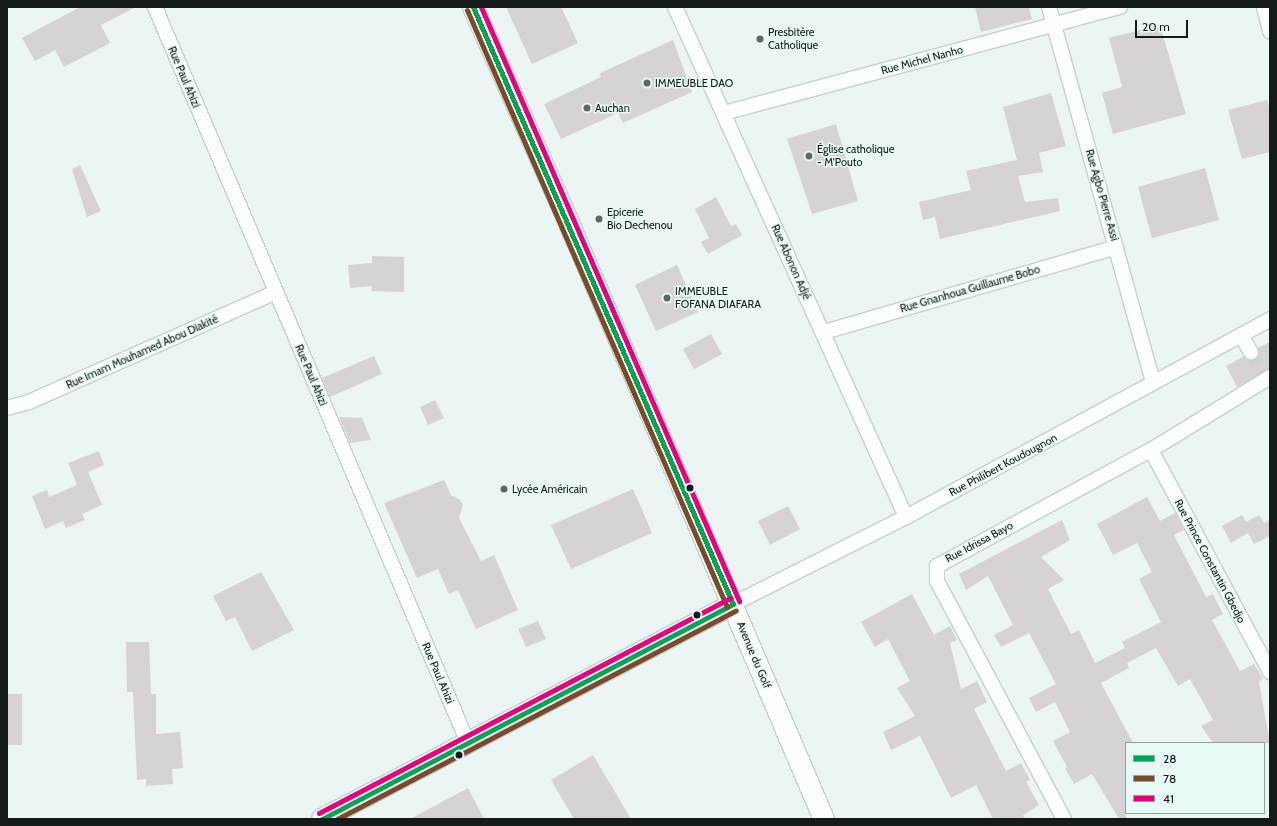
<!DOCTYPE html>
<html>
<head>
<meta charset="utf-8">
<style>
	body { margin:0 }
	#map { position:relative; width:1277px; height:826px; overflow:hidden; background:#eaf5f4; font-family:Cabin,sans-serif }
	div>[style] { position:absolute }
	.building>* { inset:0; background:#d7d2d8 }
	.street-tunnel>* { height:14px; margin-top:-7px; transform-origin:0; background:repeating-linear-gradient(90deg,#cad4d3 0 14px,transparent 0 21px) }
	.roads { filter:drop-shadow(1px 0 #c7cfce) drop-shadow(-1px 0 #c7cfce) drop-shadow(0 1px #c7cfce) drop-shadow(0 -1px #c7cfce) }
	.street>* { height:14px; margin:-7px; padding:0 7px; transform-origin:7px; border-radius:7px; background:#fcfefd }
	.secondary>* { height:20px; margin:-10px; padding:0 10px; transform-origin:10px; border-radius:10px; background:#fcfefd }
	.bus-1>* { height:5px; margin:-2.5px; padding:0 2.5px; transform-origin:2.5px; border-radius:2.5px; background:#00a651 }
	.bus-2>* { height:5px; margin:-2.5px; padding:0 2.5px; transform-origin:2.5px; border-radius:2.5px; background:#7a4b2a }
	.bus-3>* { height:5px; margin:-2.5px; padding:0 2.5px; transform-origin:2.5px; border-radius:2.5px; background:#e5007d }
	.dots>* { width:11px; height:11px; translate:-50% -50%; box-sizing:border-box; border:2px solid #e6f9f7; border-radius:50% }
	span { translate:-50% -50%; white-space:nowrap; text-align:center; line-height:1.15; -webkit-text-stroke:3px #e6f9f7; paint-order:stroke }
	.poi-label { font-size:11px; color:#141b1a }
	.left { translate:0 -50%; text-align:left }
	.street-label { font-size:11px; color:#141b1a }
	.frame { position:absolute; inset:0; border:8px solid #141b1a; pointer-events:none }
	.legend { position:absolute; left:1125px; top:742px; width:140px; height:72px; box-sizing:border-box; background:#e6f9f7; border:1px solid #92a09f; margin:0; padding:5px 7px; list-style:none; font-size:12px; color:#141b1a }
	.legend li { display:flex; align-items:center; gap:8px; height:20px }
	.legend b { width:20px; border:1px solid #92a09f }
	.scale { position:absolute; left:1135px; top:20px; width:53px; height:18px; box-sizing:border-box; border:2px solid #141b1a; border-top:0; padding-left:5px; font-size:12px; line-height:14px; white-space:nowrap; color:#141b1a; -webkit-text-stroke:3px #e6f9f7; paint-order:stroke }
</style>
</head>
<body>
<div id="map">
	<div class="building">
		<i style="clip-path:polygon(80px 7px,136px 7px,101px 25px,110px 43px,64px 67px,55px 50px,35px 61px,22px 38px)"></i>
		<i style="clip-path:polygon(506px 7px,561px 7px,578px 43px,532px 64px)"></i>
		<i style="clip-path:polygon(975px 7px,1029px 7px,1032px 19px,981px 32px)"></i>
		<i style="clip-path:polygon(1160px 25px,1186px 114px,1113px 134px,1102px 93px,1122px 87px,1109px 38px)"></i>
		<i style="clip-path:polygon(673px 40px,692px 92px,623px 123px,618px 113px,561px 139px,544px 104px,601px 77px,600px 73px)"></i>
		<i style="clip-path:polygon(1051px 93px,1066px 146px,1039px 153px,1043px 172px,1018px 176px,1025px 202px,1058px 198px,1060px 211px,940px 239px,935px 217px,923px 220px,919px 202px,971px 190px,966px 171px,1017px 160px,1003px 107px)"></i>
		<i style="clip-path:polygon(1267px 100px,1270px 110px,1270px 152px,1242px 159px,1228px 110px)"></i>
		<i style="clip-path:polygon(836px 124px,858px 201px,812px 214px,787px 139px)"></i>
		<i style="clip-path:polygon(80px 165px,101px 211px,87px 217px,72px 169px)"></i>
		<i style="clip-path:polygon(1205px 168px,1219px 220px,1152px 238px,1138px 187px)"></i>
		<i style="clip-path:polygon(716px 197px,731px 226px,736px 224px,742px 235px,708px 254px,701px 242px,709px 238px,695px 209px)"></i>
		<i style="clip-path:polygon(372px 256px,404px 257px,404px 292px,371px 291px,372px 286px,350px 288px,348px 265px,372px 263px)"></i>
		<i style="clip-path:polygon(677px 265px,698px 312px,656px 331px,635px 285px)"></i>
		<i style="clip-path:polygon(711px 334px,722px 354px,694px 369px,683px 349px)"></i>
		<i style="clip-path:polygon(1270px 342px,1270px 369px,1237px 387px,1226px 366px,1244px 356px,1247px 360px,1255px 359px,1259px 356px,1258px 348px)"></i>
		<i style="clip-path:polygon(374px 356px,382px 374px,330px 397px,322px 378px)"></i>
		<i style="clip-path:polygon(435px 400px,444px 418px,428px 425px,420px 407px)"></i>
		<i style="clip-path:polygon(339px 417px,362px 418px,371px 440px,350px 443px)"></i>
		<i style="clip-path:polygon(99px 451px,104px 465px,88px 472px,102px 505px,82px 514px,85px 520px,66px 528px,63px 521px,45px 529px,32px 496px,47px 490px,49px 497px,77px 485px,68px 463px)"></i>
		<i style="clip-path:polygon(444px 480px,451px 495px,460px 500px,463px 504px,459px 518px,481px 561px,494px 555px,518px 610px,476px 629px,458px 590px,449px 594px,438px 569px,417px 578px,384px 503px)"></i>
		<i style="clip-path:polygon(633px 489px,652px 533px,571px 569px,551px 525px)"></i>
		<i style="clip-path:polygon(1147px 497px,1160px 521px,1175px 513px,1184px 530px,1174px 535px,1206px 597px,1213px 594px,1223px 614px,1212px 620px,1240px 671px,1254px 664px,1263px 679px,1259px 682px,1270px 743px,1213px 743px,1201px 726px,1213px 720px,1190px 679px,1178px 686px,1156px 648px,1127px 663px,1129px 668px,1101px 683px,1133px 743px,1126px 743px,1126px 819px,1119px 819px,1092px 774px,1074px 784px,1065px 768px,1067px 767px,1053px 741px,1070px 732px,1055px 702px,1036px 712px,1029px 698px,1056px 684px,1029px 633px,1001px 647px,994px 635px,1013px 625px,988px 576px,966px 590px,959px 574px,1062px 520px,1070px 540px,1041px 557px,1064px 580px,1048px 589px,1071px 634px,1079px 630px,1095px 663px,1125px 648px,1122px 642px,1161px 622px,1139px 579px,1152px 572px,1137px 543px,1113px 555px,1097px 524px)"></i>
		<i style="clip-path:polygon(788px 506px,800px 529px,770px 545px,758px 521px)"></i>
		<i style="clip-path:polygon(1242px 515px,1246px 522px,1259px 515px,1264px 523px,1270px 520px,1270px 536px,1254px 544px,1248px 533px,1231px 543px,1222px 526px)"></i>
		<i style="clip-path:polygon(261px 572px,294px 630px,252px 651px,235px 617px,226px 621px,213px 596px)"></i>
		<i style="clip-path:polygon(912px 594px,934px 635px,950px 626px,957px 640px,950px 643px,961px 689px,977px 681px,987px 702px,974px 709px,1006px 771px,1021px 763px,1030px 780px,1026px 782px,1039px 805px,1023px 815px,1025px 819px,993px 819px,976px 785px,951px 798px,920px 736px,891px 750px,883px 732px,915px 716px,897px 688px,910px 681px,888px 639px,875px 647px,861px 622px)"></i>
		<i style="clip-path:polygon(538px 621px,546px 639px,526px 647px,518px 629px)"></i>
		<i style="clip-path:polygon(126px 642px,149px 642px,151px 694px,156px 694px,156px 734px,180px 732px,183px 768px,172px 769px,173px 784px,146px 786px,146px 779px,137px 780px,133px 692px,127px 692px)"></i>
		<i style="clip-path:polygon(7px 694px,22px 694px,22px 745px,7px 745px)"></i>
		<i style="clip-path:polygon(593px 755px,631px 819px,574px 819px,551px 780px)"></i>
		<i style="clip-path:polygon(468px 788px,484px 819px,410px 819px)"></i>
	</div>
	<div class="street-tunnel">
		<i style="left:1251px;top:352px;width:24px;rotate:60deg"></i>
	</div>
	<div class="roads">
		<div class="street">
			<i style="left:155px;top:7px;width:800px;rotate:66.96deg"></i>
			<i style="left:675px;top:7px;width:560px;rotate:65.63deg"></i>
			<i style="left:1049px;top:7px;width:390px;rotate:74.5deg"></i>
			<i style="left:1264px;top:7px;width:25px;rotate:76deg"></i>
			<i style="left:724px;top:113px;width:410px;rotate:-15deg"></i>
			<i style="left:824px;top:332px;width:304px;rotate:-16.2deg"></i>
			<i style="left:1241px;top:335px;width:20px;rotate:60deg"></i>
			<i style="left:7px;top:408px;width:23px;rotate:-15deg"></i>
			<i style="left:29px;top:402px;width:270px;rotate:-24deg"></i>
			<i style="left:1151px;top:450px;width:252px;rotate:61.8deg"></i>
			<i style="left:733px;top:604px;width:194px;rotate:-26.7deg"></i>
			<i style="left:906px;top:517px;width:414px;rotate:-28.5deg"></i>
			<i style="left:1064px;top:819px;width:270px;rotate:-118.1deg"></i>
			<i style="left:937px;top:581px;width:15px;rotate:-90deg"></i>
			<i style="left:937px;top:566px;width:243px;rotate:-28.5deg"></i>
			<i style="left:1151px;top:450px;width:140px;rotate:-31.5deg"></i>
		</div>
		<div class="secondary">
			<i style="left:473px;top:7px;width:236px;rotate:66deg"></i>
			<i style="left:569px;top:223px;width:648px;rotate:66.84deg"></i>
			<i style="left:322px;top:819px;width:464px;rotate:-27.6deg"></i>
		</div>
	</div>
	<div class="bus-1">
		<i style="left:473px;top:7px;width:651px;rotate:66.47deg"></i>
		<i style="left:322px;top:819px;width:464px;rotate:-27.6deg"></i>
	</div>
	<div class="bus-2">
		<i style="left:467px;top:10px;width:651px;rotate:66.47deg"></i>
		<i style="left:337px;top:819px;width:450px;rotate:-27.6deg"></i>
	</div>
	<div class="bus-3">
		<i style="left:481px;top:7px;width:648px;rotate:66.52deg"></i>
		<i style="left:319px;top:813px;width:464px;rotate:-27.6deg"></i>
	</div>
	<div class="dots">
		<i style="left:760px;top:39px;background:#5f6766"></i>
		<i style="left:647px;top:83px;background:#5f6766"></i>
		<i style="left:587px;top:108px;background:#5f6766"></i>
		<i style="left:809px;top:156px;background:#5f6766"></i>
		<i style="left:599px;top:219px;background:#5f6766"></i>
		<i style="left:667px;top:298px;background:#5f6766"></i>
		<i style="left:690px;top:488px;background:#141b1a"></i>
		<i style="left:504px;top:489px;background:#5f6766"></i>
		<i style="left:697px;top:615px;background:#141b1a"></i>
		<i style="left:459px;top:755px;background:#141b1a"></i>
	</div>
	<div class="poi-label">
		<span class="left" style="left:768px;top:39px">Presbitère<br>Catholique</span>
		<span class="left" style="left:655px;top:83px">IMMEUBLE DAO</span>
		<span class="left" style="left:595px;top:108px">Auchan</span>
		<span class="left" style="left:817px;top:156px">Église catholique<br>- M'Pouto</span>
		<span class="left" style="left:607px;top:219px">Epicerie<br>Bio Dechenou</span>
		<span class="left" style="left:675px;top:298px">IMMEUBLE<br>FOFANA DIAFARA</span>
		<span class="left" style="left:512px;top:489px">Lycée Américain</span>
	</div>
	<div class="street-label">
		<span style="left:922px;top:60px;rotate:-15deg">Rue Michel Nanho</span>
		<span style="left:184px;top:77px;rotate:67deg">Rue Paul Ahizi</span>
		<span style="left:1102px;top:195px;rotate:74deg">Rue Agbo Pierre Assi</span>
		<span style="left:791px;top:262px;rotate:66deg">Rue Abonon Adjé</span>
		<span style="left:970px;top:289px;rotate:-16deg">Rue Gnanhoua Guillaume Bobo</span>
		<span style="left:142px;top:352px;rotate:-24deg">Rue Imam Mouhamed Abou Diakité</span>
		<span style="left:311px;top:375px;rotate:67deg">Rue Paul Ahizi</span>
		<span style="left:1003px;top:465px;rotate:-28deg">Rue Philibert Koudougnon</span>
		<span style="left:979px;top:542px;rotate:-28deg">Rue Idrissa Bayo</span>
		<span style="left:1210px;top:561px;rotate:62deg">Rue Prince Constantin Gbedjo</span>
		<span style="left:754px;top:655px;rotate:67deg">Avenue du Golf</span>
		<span style="left:438px;top:673px;rotate:67deg">Rue Paul Ahizi</span>
	</div>
	<div class="frame"></div>
	<ul class="legend">
	<li><b style="height:5px;background:#00a651"></b>28</li>
	<li><b style="height:5px;background:#7a4b2a"></b>78</li>
	<li><b style="height:5px;background:#e5007d"></b>41</li>
	</ul>
	<div class="scale">20 m</div>
</div>
</body>
</html>
